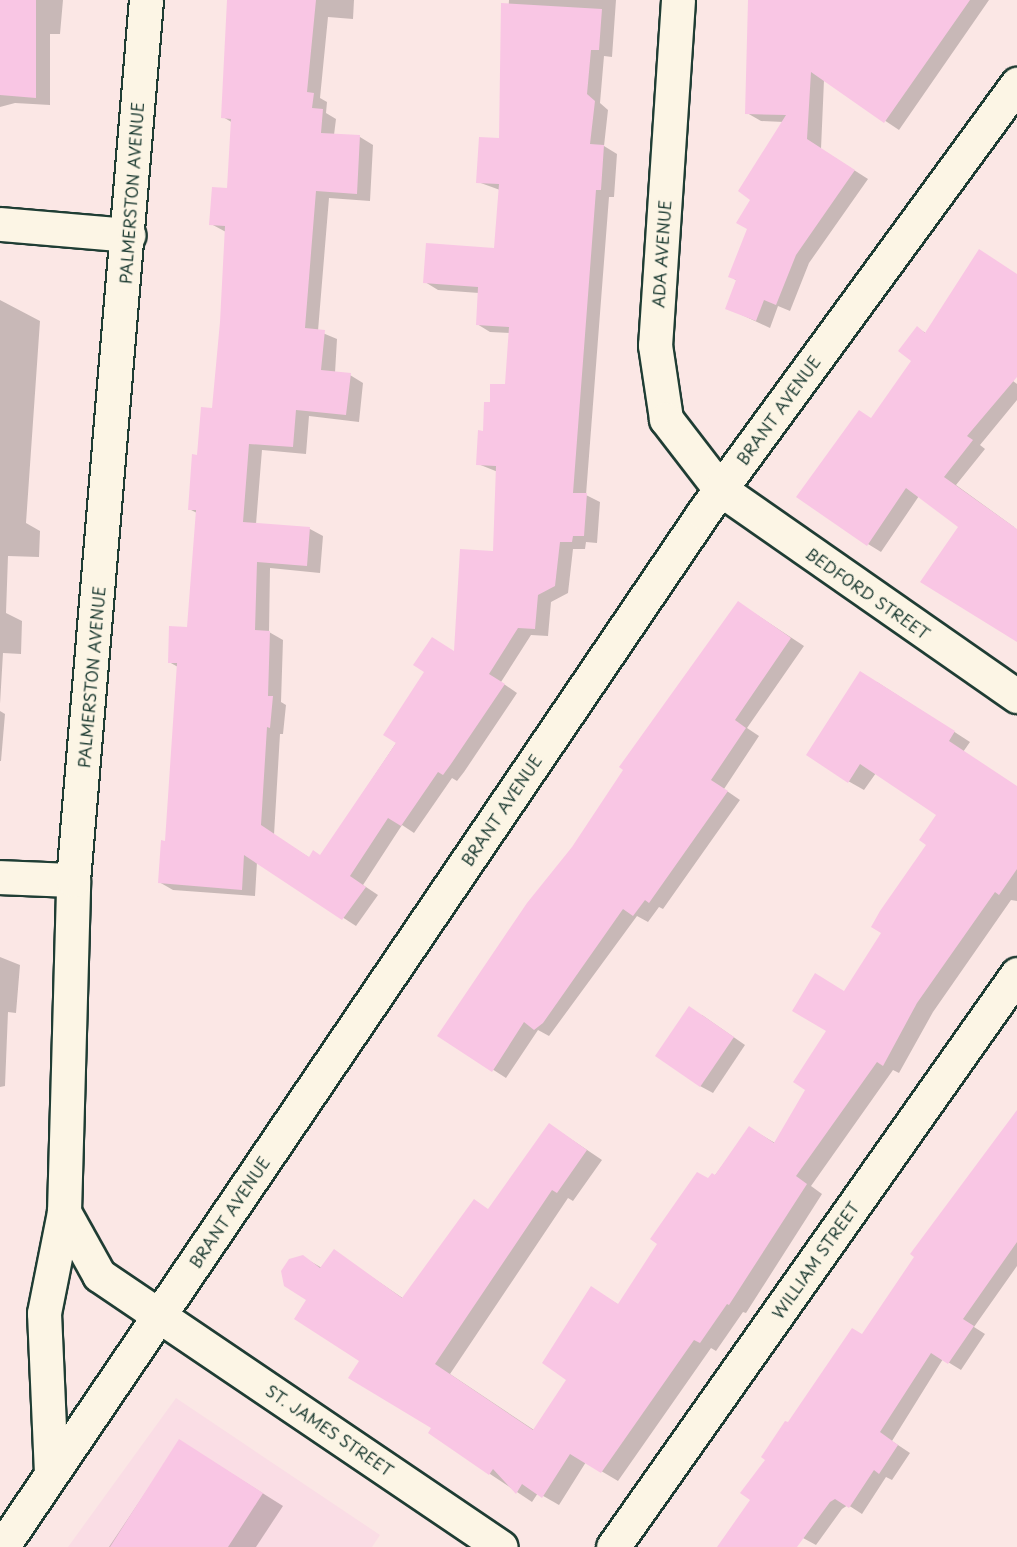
<!DOCTYPE html>
<html>
<head>
<meta charset="utf-8">
<style>
	body { margin:0 }
	#map { position:relative; width:1017px; height:1547px; overflow:hidden; background:#fbe7e5; font-family:"Playpen Sans",sans-serif }
	div>[style] { position:absolute }
	.built>* { inset:0; background:#fadde5 }
	.shadow>* { inset:0; background:#0003 }
	.building>* { inset:0; background:#f9c6e4 }
	.roads { filter:drop-shadow(2px 0 #1f3d34) drop-shadow(-2px 0 #1f3d34) drop-shadow(0 2px #1f3d34) drop-shadow(0 -2px #1f3d34) }
	.minor>* { height:33px; margin:-16.5px; padding:0 16.5px; transform-origin:16.5px; border-radius:16.5px; background:#fcf5e5 }
	.major>* { height:33px; margin:-16.5px; padding:0 16.5px; transform-origin:16.5px; border-radius:16.5px; background:#fcf5e5 }
	span { translate:-50% -50%; white-space:nowrap; text-align:center; line-height:1.15; -webkit-text-stroke:4.5px #fcf5e5; paint-order:stroke }
	.street-label { font-size:16px; color:#1f3d34 }
</style>
</head>
<body>
<div id="map">
	<div class="built">
		<i style="clip-path:polygon(176px 1398px,380px 1535px,372px 1547px,68px 1547px)"></i>
	</div>
	<div class="shadow">
		<i style="clip-path:polygon(0 0,63px 0,60px 34px,50px 34px,50px 105px,15px 103px,0 107px)"></i>
		<i style="clip-path:polygon(229px 0,354px 0,353px 19px,328px 17px,320px 98px,327px 102px,326px 113px,336px 119px,334px 135px,360px 137px,373px 145px,370px 201px,329px 198px,318px 331px,337px 339px,335px 373px,350px 375px,363px 383px,359px 422px,309px 416px,306px 454px,262px 450px,256px 524px,310px 529px,323px 536px,320px 573px,270px 568px,269px 632px,283px 640px,281px 702px,286px 705px,283px 734px,280px 734px,274px 835px,310px 858px,321px 856px,456px 653px,495px 552px,498px 472px,478px 464px,491px 403px,506px 386px,510px 333px,490px 332px,477px 324px,479px 293px,438px 290px,425px 282px,495px 250px,500px 190px,478px 182px,501px 140px,509px 0,616px 0,612px 57px,604px 56px,600px 103px,608px 110px,604px 146px,617px 154px,614px 197px,609px 197px,586px 495px,600px 502px,597px 543px,586px 542px,585px 549px,573px 549px,568px 593px,551px 602px,548px 636px,531px 635px,501px 682px,517px 693px,464px 772px,457px 781px,452px 778px,414px 833px,402px 825px,363px 885px,378px 895px,356px 926px,257px 862px,255px 896px,173px 890px,159px 882px,166px 842px,178px 667px,169px 662px,188px 629px,197px 513px,189px 509px,199px 456px,213px 409px,222px 322px,226px 232px,211px 224px,228px 189px,233px 123px,223px 117px)"></i>
		<i style="clip-path:polygon(751px 0,989px 0,899px 130px,824px 80px,821px 149px,868px 179px,809px 263px,790px 311px,778px 306px,770px 328px,727px 308px,737px 281px,730px 276px,748px 229px,752px 199px,784px 122px,761px 121px,747px 113px)"></i>
		<i style="clip-path:polygon(1017px 274px,1017px 366px,1009px 378px,1017px 384px,1017px 400px,980px 445px,985px 449px,956px 485px,1014px 527px,1011px 531px,1017px 535px,1017px 640px,960px 526px,919px 496px,881px 552px,868px 544px,872px 419px,913px 361px,918px 328px,927px 334px)"></i>
		<i style="clip-path:polygon(0 300px,40px 321px,26px 523px,40px 531px,39px 557px,8px 556px,6px 613px,22px 621px,21px 654px,3px 653px,0 704px)"></i>
		<i style="clip-path:polygon(751px 611px,804px 646px,747px 728px,759px 736px,724px 789px,740px 800px,663px 909px,659px 907px,648px 922px,637px 916px,549px 1036px,538px 1030px,506px 1078px,439px 1035px,573px 847px)"></i>
		<i style="clip-path:polygon(877px 682px,970px 742px,963px 752px,1017px 787px,1017px 901px,1011px 900px,933px 1012px,899px 1073px,893px 1070px,811px 1186px,822px 1194px,746px 1313px,743px 1312px,716px 1351px,711px 1348px,618px 1481px,586px 1462px,559px 1505px,538px 1493px,532px 1502px,490px 1474px,361px 1360px,308px 1299px,303px 1257px,322px 1268px,334px 1251px,404px 1299px,489px 1210px,550px 1125px,602px 1160px,573px 1201px,568px 1198px,450px 1374px,534px 1430px,568px 1379px,592px 1288px,619px 1305px,750px 1128px,775px 1143px,807px 1090px,845px 993px,883px 933px,928px 844px,938px 814px,876px 773px,864px 790px,848px 781px)"></i>
		<i style="clip-path:polygon(0 711px,5px 714px,1px 761px,0 761px)"></i>
		<i style="clip-path:polygon(0 957px,20px 965px,16px 1013px,8px 1012px,5px 1086px,0 1087px)"></i>
		<i style="clip-path:polygon(702px 1015px,745px 1045px,713px 1093px,700px 1086px)"></i>
		<i style="clip-path:polygon(1017px 1111px,1017px 1266px,974px 1327px,985px 1334px,961px 1370px,943px 1359px,892px 1441px,910px 1453px,892px 1480px,886px 1477px,862px 1514px,848px 1505px,842px 1509px,816px 1545px,803px 1538px,787px 1547px,719px 1547px,752px 1500px,767px 1459px,789px 1424px,863px 1336px)"></i>
		<i style="clip-path:polygon(180px 1441px,283px 1506px,256px 1547px,109px 1547px)"></i>
	</div>
	<div class="building">
		<i style="clip-path:polygon(0 0,36px 0,36px 98px,0 95px)"></i>
		<i style="clip-path:polygon(227px 0,316px 0,307px 92px,314px 93px,312px 108px,323px 109px,321px 133px,360px 135px,357px 194px,316px 191px,305px 328px,325px 330px,321px 370px,351px 373px,346px 415px,296px 410px,293px 447px,249px 444px,243px 522px,310px 527px,307px 566px,257px 562px,255px 630px,270px 631px,268px 696px,273px 696px,270px 728px,267px 727px,261px 825px,309px 857px,313px 850px,320px 855px,396px 743px,383px 735px,424px 672px,413px 665px,432px 637px,454px 651px,460px 549px,493px 551px,496px 466px,476px 465px,478px 430px,483px 431px,484px 402px,490px 402px,490px 384px,505px 384px,509px 327px,476px 325px,478px 287px,423px 283px,426px 243px,494px 248px,499px 184px,476px 183px,479px 137px,499px 138px,501px 3px,602px 9px,599px 50px,591px 50px,587px 94px,595px 101px,590px 144px,604px 145px,601px 190px,596px 190px,573px 493px,587px 493px,584px 536px,573px 536px,572px 542px,560px 542px,555px 586px,538px 595px,535px 629px,518px 628px,489px 674px,505px 684px,451px 764px,443px 775px,438px 772px,401px 826px,388px 818px,350px 876px,366px 887px,342px 920px,244px 855px,242px 890px,158px 883px,161px 840px,165px 841px,177px 663px,168px 663px,169px 626px,187px 627px,196px 510px,188px 510px,192px 454px,197px 455px,201px 407px,212px 408px,220px 322px,225px 226px,209px 225px,212px 187px,227px 188px,231px 119px,221px 118px)"></i>
		<i style="clip-path:polygon(748px 0,970px 0,884px 123px,811px 72px,807px 139px,855px 170px,796px 255px,776px 305px,764px 300px,756px 321px,725px 309px,736px 280px,728px 277px,747px 229px,736px 223px,750px 200px,738px 191px,786px 115px,745px 114px)"></i>
		<i style="clip-path:polygon(979px 249px,1017px 274px,1017px 377px,967px 436px,973px 440px,944px 477px,1017px 529px,1017px 642px,920px 582px,958px 527px,906px 488px,867px 546px,796px 497px,859px 410px,871px 418px,911px 361px,898px 351px,917px 326px,925px 333px)"></i>
		<i style="clip-path:polygon(738px 601px,791px 638px,735px 720px,746px 728px,711px 780px,728px 791px,649px 903px,645px 900px,633px 916px,623px 909px,543px 1023px,534px 1030px,524px 1022px,492px 1072px,437px 1036px,527px 903px,572px 847px,623px 770px,619px 767px)"></i>
		<i style="clip-path:polygon(860px 671px,955px 731px,949px 741px,1017px 786px,1017px 869px,999px 895px,995px 892px,917px 1003px,883px 1066px,877px 1062px,796px 1176px,807px 1184px,729px 1305px,727px 1304px,700px 1343px,694px 1340px,601px 1473px,570px 1454px,542px 1498px,522px 1484px,516px 1494px,493px 1469px,489px 1475px,428px 1433px,431px 1428px,348px 1378px,359px 1361px,294px 1319px,306px 1300px,284px 1286px,281px 1271px,289px 1259px,303px 1255px,320px 1268px,334px 1249px,402px 1298px,474px 1199px,488px 1209px,549px 1123px,587px 1150px,557px 1193px,552px 1190px,435px 1364px,533px 1430px,566px 1380px,542px 1363px,591px 1286px,618px 1304px,657px 1244px,650px 1239px,697px 1172px,708px 1178px,712px 1173px,715px 1175px,749px 1126px,774px 1143px,805px 1090px,793px 1082px,826px 1031px,792px 1011px,815px 973px,844px 991px,881px 933px,871px 927px,880px 911px,926px 845px,919px 840px,936px 815px,860px 764px,848px 783px,806px 755px)"></i>
		<i style="clip-path:polygon(689px 1006px,734px 1037px,700px 1087px,655px 1056px)"></i>
		<i style="clip-path:polygon(1017px 1110px,1017px 1242px,963px 1319px,974px 1326px,948px 1364px,931px 1353px,880px 1432px,898px 1445px,879px 1474px,874px 1470px,849px 1508px,835px 1499px,830px 1502px,797px 1547px,717px 1547px,750px 1500px,740px 1493px,765px 1460px,761px 1457px,785px 1421px,788px 1422px,852px 1328px,862px 1334px,914px 1257px,910px 1254px)"></i>
		<i style="clip-path:polygon(179px 1439px,263px 1493px,228px 1547px,110px 1547px)"></i>
	</div>
	<div class="roads">
		<div class="minor">
			<i style="left:678px;top:0;width:346px;rotate:93.8deg"></i>
			<i style="left:655px;top:345px;width:75px;rotate:81.5deg"></i>
			<i style="left:666px;top:419px;width:88px;rotate:52.4deg"></i>
			<i style="left:720px;top:489px;width:362px;rotate:34.9deg"></i>
			<i style="left:0;top:224px;width:129px;rotate:4.9deg"></i>
			<i style="left:0;top:877px;width:73px;rotate:2.4deg"></i>
			<i style="left:64px;top:1212px;width:72px;rotate:60.9deg"></i>
			<i style="left:99px;top:1275px;width:485px;rotate:34.1deg"></i>
			<i style="left:51px;top:1473px;width:160px;rotate:-92.5deg"></i>
			<i style="left:44px;top:1313px;width:103px;rotate:-78.8deg"></i>
			<i style="left:64px;top:1212px;width:332px;rotate:-88.4deg"></i>
			<i style="left:73px;top:880px;width:883px;rotate:-85.26deg"></i>
			<i style="left:613px;top:1547px;width:701px;rotate:-54.81deg"></i>
		</div>
		<div class="major">
			<i style="left:2px;top:1547px;width:1249px;rotate:-55.86deg"></i>
			<i style="left:703px;top:513px;width:532px;rotate:-53.8deg"></i>
		</div>
	</div>
	<div class="street-label">
		<span style="left:131px;top:193px;rotate:-86deg">PALMERSTON AVENUE</span>
		<span style="left:661px;top:254px;rotate:-86deg">ADA AVENUE</span>
		<span style="left:778px;top:410px;rotate:-54deg">BRANT AVENUE</span>
		<span style="left:868px;top:593px;rotate:35deg">BEDFORD STREET</span>
		<span style="left:91px;top:677px;rotate:-85deg">PALMERSTON AVENUE</span>
		<span style="left:501px;top:810px;rotate:-56deg">BRANT AVENUE</span>
		<span style="left:229px;top:1212px;rotate:-56deg">BRANT AVENUE</span>
		<span style="left:815px;top:1260px;rotate:-55deg">WILLIAM STREET</span>
		<span style="left:330px;top:1430px;rotate:34deg">ST. JAMES STREET</span>
	</div>
</div>
</body>
</html>
